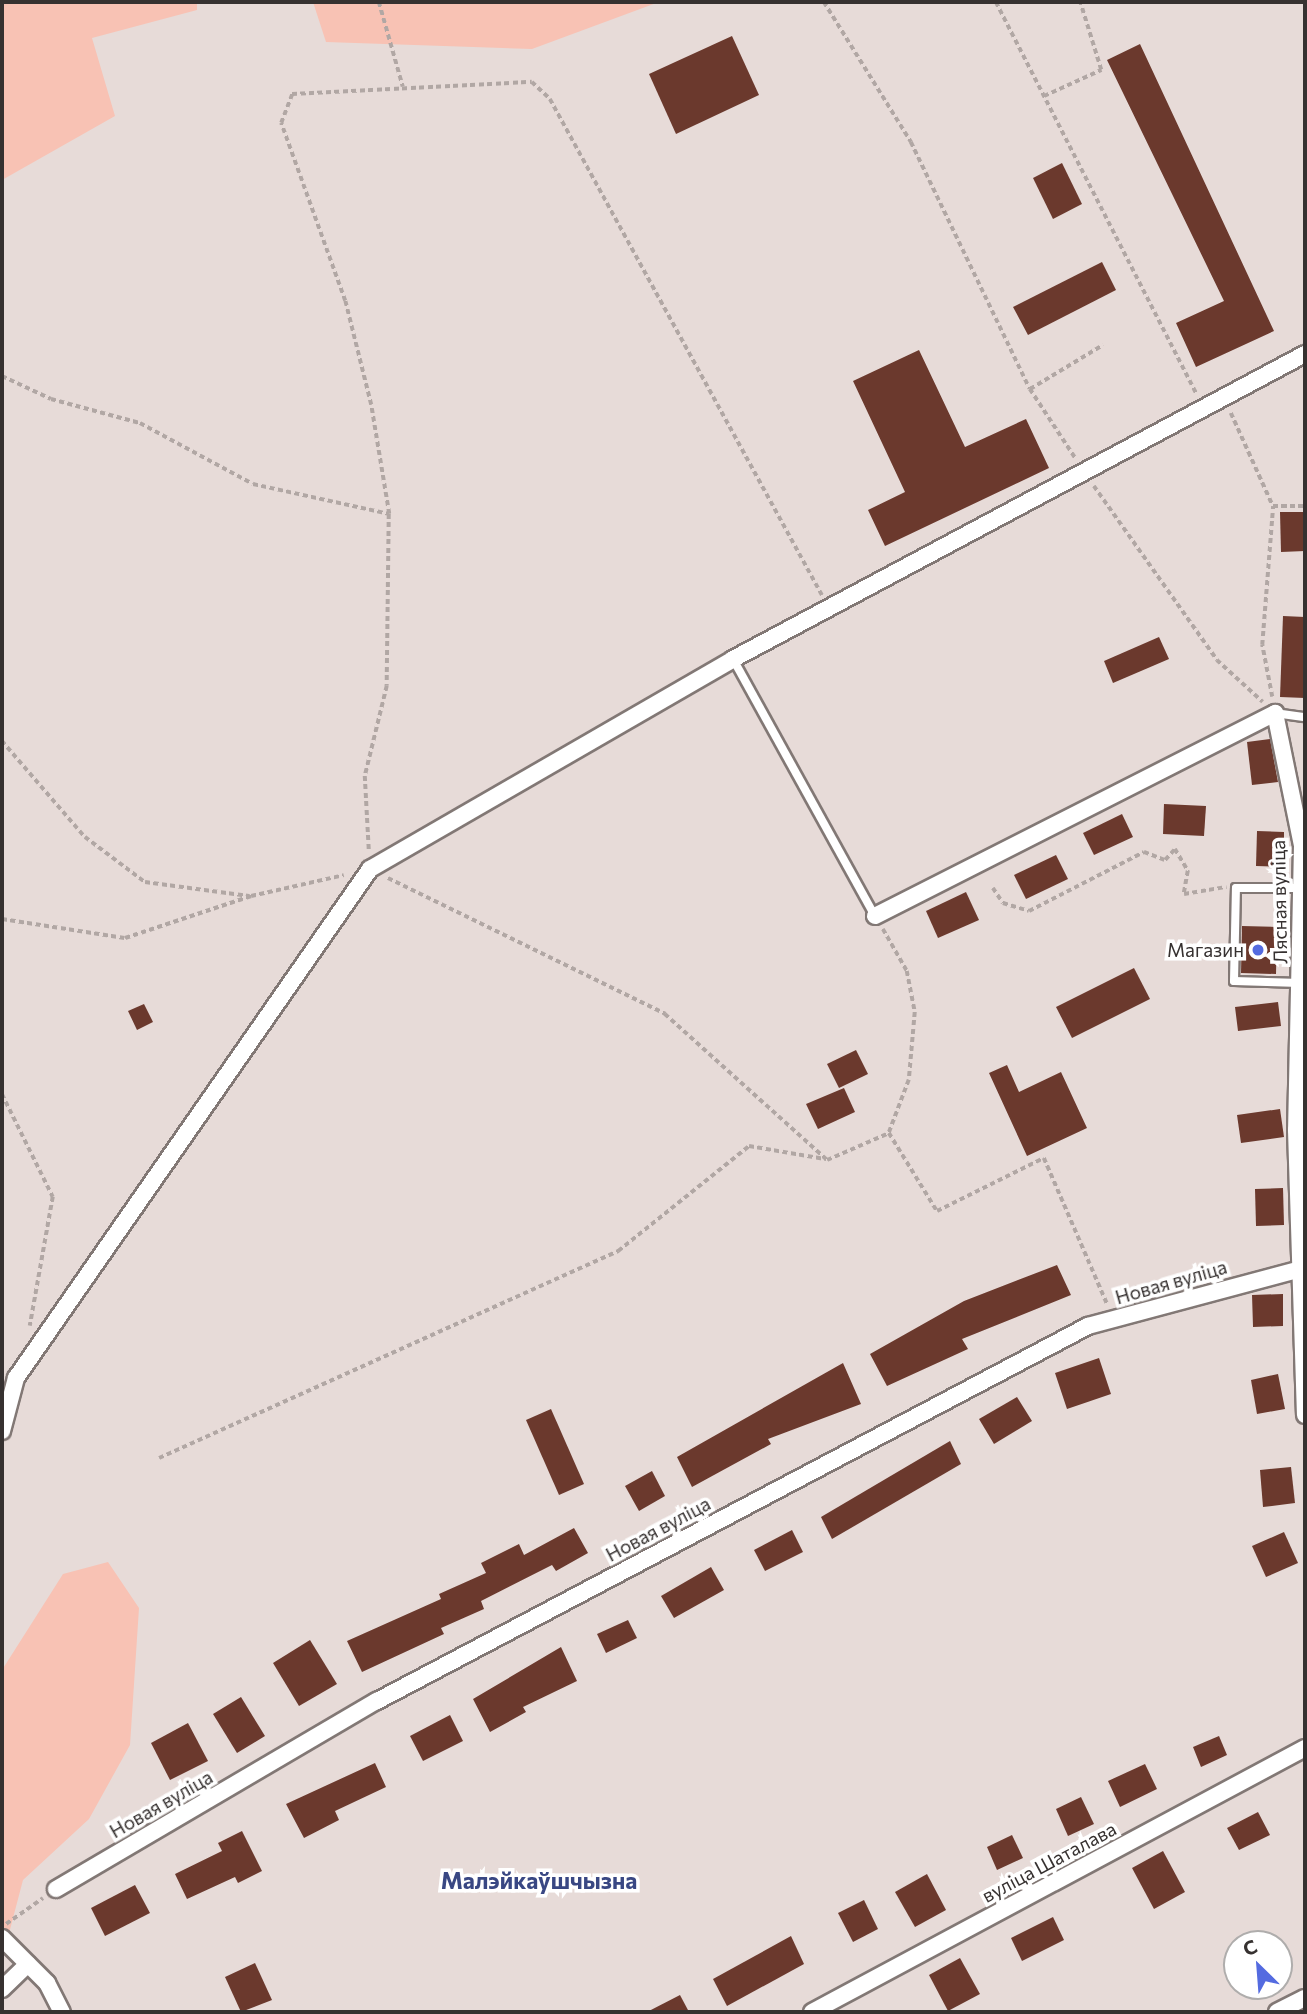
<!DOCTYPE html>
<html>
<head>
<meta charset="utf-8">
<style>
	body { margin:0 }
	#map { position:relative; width:1307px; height:2014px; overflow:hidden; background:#e7dbd8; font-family:Commissioner,sans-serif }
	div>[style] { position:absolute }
	.green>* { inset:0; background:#f8c2b4 }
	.building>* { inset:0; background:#6b392d }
	.path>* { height:3.5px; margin-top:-1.75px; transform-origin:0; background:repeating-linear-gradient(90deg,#b1a7a4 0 5px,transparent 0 8.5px) }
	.roads { filter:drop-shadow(2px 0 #827875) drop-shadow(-2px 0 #827875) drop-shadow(0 2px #827875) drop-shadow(0 -2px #827875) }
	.lane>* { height:8px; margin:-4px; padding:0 4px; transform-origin:4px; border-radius:4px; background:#fff }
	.street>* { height:16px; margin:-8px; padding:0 8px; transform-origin:8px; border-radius:8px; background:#fff }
	.dots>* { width:19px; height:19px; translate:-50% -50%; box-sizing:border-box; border:4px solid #fff; border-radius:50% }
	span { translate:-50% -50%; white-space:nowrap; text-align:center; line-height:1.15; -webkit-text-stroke:7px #fff; paint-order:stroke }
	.street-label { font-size:19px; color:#363130 }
	.poi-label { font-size:19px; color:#363130 }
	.right { translate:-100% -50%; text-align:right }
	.quarter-label { font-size:23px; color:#394783; font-weight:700 }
	.frame { position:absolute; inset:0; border:4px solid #363130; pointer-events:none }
	.north { position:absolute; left:1223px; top:1930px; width:70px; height:70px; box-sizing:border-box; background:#fff; border:2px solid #afadac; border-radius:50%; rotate:335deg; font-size:19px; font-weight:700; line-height:28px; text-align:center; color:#363130 }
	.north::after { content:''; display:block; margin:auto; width:24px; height:32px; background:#546be0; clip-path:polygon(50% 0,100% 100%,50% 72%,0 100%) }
</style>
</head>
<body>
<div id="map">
	<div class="green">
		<i style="clip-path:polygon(2px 2px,197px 2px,197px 10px,92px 38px,115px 116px,2px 180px)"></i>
		<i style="clip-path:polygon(313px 2px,659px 2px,532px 49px,326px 42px)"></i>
		<i style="clip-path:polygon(108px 1562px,139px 1608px,130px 1745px,89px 1819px,23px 1880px,2px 1960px,2px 1670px,63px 1574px)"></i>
	</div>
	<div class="building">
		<i style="clip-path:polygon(732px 36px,759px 95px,676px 134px,649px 74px)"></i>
		<i style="clip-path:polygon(1140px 44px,1274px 331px,1196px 367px,1176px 323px,1224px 301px,1107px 60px)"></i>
		<i style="clip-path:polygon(1062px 163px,1082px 204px,1053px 219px,1033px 178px)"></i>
		<i style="clip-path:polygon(1102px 262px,1116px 290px,1028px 335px,1013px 307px)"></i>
		<i style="clip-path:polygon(919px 350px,965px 447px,1026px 419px,1049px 468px,885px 546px,868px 510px,905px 492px,853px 381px)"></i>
		<i style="clip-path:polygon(1280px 512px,1305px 512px,1305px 551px,1281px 552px)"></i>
		<i style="clip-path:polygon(1283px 616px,1305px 617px,1305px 698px,1280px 697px)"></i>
		<i style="clip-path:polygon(1159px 637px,1169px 659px,1113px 683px,1104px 661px)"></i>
		<i style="clip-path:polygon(1270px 739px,1278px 782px,1252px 785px,1247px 742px)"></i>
		<i style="clip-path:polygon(1164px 804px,1206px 806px,1204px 836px,1163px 834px)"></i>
		<i style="clip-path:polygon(1122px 814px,1133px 837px,1094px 855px,1083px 833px)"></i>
		<i style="clip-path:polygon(1257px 831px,1284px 832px,1284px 867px,1256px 866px)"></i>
		<i style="clip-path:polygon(1056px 855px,1068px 879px,1026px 899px,1014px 875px)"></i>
		<i style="clip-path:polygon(966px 892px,979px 920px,938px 938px,926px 911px)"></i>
		<i style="clip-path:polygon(1242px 926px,1277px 927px,1276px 974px,1241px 973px)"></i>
		<i style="clip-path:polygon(1134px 968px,1150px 999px,1072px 1038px,1056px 1007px)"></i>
		<i style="clip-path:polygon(1278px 1002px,1281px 1026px,1238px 1031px,1235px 1007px)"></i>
		<i style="clip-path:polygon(144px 1004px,153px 1022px,137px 1030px,128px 1011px)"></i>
		<i style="clip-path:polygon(856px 1050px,868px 1074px,839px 1088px,827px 1064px)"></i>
		<i style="clip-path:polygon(1007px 1065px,1019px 1092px,1061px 1072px,1087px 1128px,1027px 1156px,989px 1073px)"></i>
		<i style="clip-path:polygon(844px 1088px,855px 1112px,818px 1129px,806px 1104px)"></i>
		<i style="clip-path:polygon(1280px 1109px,1284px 1137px,1241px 1143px,1237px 1115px)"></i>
		<i style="clip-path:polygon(1283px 1188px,1284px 1225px,1256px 1226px,1255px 1189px)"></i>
		<i style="clip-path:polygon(1057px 1265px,1071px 1295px,962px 1339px,968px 1349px,887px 1386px,870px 1354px,964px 1301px)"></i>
		<i style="clip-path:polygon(1283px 1294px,1283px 1326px,1253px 1327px,1252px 1295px)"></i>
		<i style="clip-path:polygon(1099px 1358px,1111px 1394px,1067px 1409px,1055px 1373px)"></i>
		<i style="clip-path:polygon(843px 1363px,861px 1404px,768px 1439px,771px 1444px,692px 1487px,677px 1457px)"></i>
		<i style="clip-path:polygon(1278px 1374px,1285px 1409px,1257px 1414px,1251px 1380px)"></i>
		<i style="clip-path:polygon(1017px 1397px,1032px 1421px,994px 1444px,979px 1419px)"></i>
		<i style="clip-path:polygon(551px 1409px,584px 1484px,559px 1495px,526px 1420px)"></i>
		<i style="clip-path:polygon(950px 1441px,961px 1464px,832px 1539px,821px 1517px)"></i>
		<i style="clip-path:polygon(1291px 1467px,1295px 1503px,1263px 1507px,1260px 1470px)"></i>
		<i style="clip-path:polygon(652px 1471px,665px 1496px,639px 1511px,625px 1486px)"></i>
		<i style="clip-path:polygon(574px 1528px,588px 1553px,556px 1571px,552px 1565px,481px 1601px,484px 1609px,441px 1628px,444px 1634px,362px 1672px,347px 1641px,441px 1599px,439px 1594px,486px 1573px,481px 1563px,519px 1544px,524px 1555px)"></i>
		<i style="clip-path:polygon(792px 1530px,803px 1552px,765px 1571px,754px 1550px)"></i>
		<i style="clip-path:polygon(1284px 1532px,1298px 1563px,1266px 1577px,1252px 1546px)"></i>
		<i style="clip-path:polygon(711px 1567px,724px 1590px,674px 1618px,661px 1596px)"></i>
		<i style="clip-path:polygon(628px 1620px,637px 1638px,606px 1653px,597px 1634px)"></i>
		<i style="clip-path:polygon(310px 1640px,337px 1684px,299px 1706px,273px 1663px)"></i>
		<i style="clip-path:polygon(561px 1647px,577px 1681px,523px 1707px,526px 1712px,490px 1732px,473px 1699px)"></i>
		<i style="clip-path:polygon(241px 1697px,265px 1736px,237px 1753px,213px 1714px)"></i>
		<i style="clip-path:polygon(450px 1715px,463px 1741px,423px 1761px,410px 1736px)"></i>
		<i style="clip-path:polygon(188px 1723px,208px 1761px,170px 1780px,151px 1743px)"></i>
		<i style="clip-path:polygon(1219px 1736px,1227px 1755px,1201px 1767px,1193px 1747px)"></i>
		<i style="clip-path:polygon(375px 1763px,386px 1787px,335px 1811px,339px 1820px,304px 1838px,286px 1804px)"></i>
		<i style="clip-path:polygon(1145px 1764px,1157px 1789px,1120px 1807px,1108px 1781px)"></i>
		<i style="clip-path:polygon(1081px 1797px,1094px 1824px,1068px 1836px,1056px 1809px)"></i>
		<i style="clip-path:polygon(1258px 1812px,1270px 1835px,1239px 1850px,1227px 1828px)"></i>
		<i style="clip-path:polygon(242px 1831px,262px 1871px,238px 1883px,235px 1877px,187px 1899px,175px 1874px,222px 1851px,218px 1843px)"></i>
		<i style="clip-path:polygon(1012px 1835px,1023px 1858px,997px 1870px,987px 1847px)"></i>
		<i style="clip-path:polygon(1163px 1851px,1185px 1892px,1154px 1909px,1132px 1868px)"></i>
		<i style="clip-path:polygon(927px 1874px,946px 1910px,915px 1927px,895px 1892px)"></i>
		<i style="clip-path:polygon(135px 1885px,150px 1913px,105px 1936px,91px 1908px)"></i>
		<i style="clip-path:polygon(864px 1900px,878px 1929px,853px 1942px,838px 1913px)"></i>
		<i style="clip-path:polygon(1053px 1917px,1064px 1940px,1022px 1961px,1011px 1938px)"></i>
		<i style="clip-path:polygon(791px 1936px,804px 1964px,727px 2006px,713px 1979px)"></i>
		<i style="clip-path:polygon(960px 1958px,980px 1994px,948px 2011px,929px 1975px)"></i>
		<i style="clip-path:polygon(255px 1963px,272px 2000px,241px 2012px,225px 1977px)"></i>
		<i style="clip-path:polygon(680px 1995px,689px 2012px,647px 2012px)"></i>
	</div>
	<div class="path">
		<i style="left:379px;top:2px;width:88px;rotate:74.2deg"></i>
		<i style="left:824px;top:2px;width:165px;rotate:58.1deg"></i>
		<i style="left:911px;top:142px;width:274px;rotate:64.3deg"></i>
		<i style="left:1030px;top:389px;width:84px;rotate:56.7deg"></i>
		<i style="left:996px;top:2px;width:441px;rotate:62.9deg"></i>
		<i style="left:1044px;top:96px;width:63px;rotate:-24.5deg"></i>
		<i style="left:1101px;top:70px;width:71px;rotate:-107.2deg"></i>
		<i style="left:2px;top:376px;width:54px;rotate:25.1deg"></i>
		<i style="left:51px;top:399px;width:92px;rotate:15.1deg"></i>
		<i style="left:140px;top:423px;width:128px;rotate:28.4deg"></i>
		<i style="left:253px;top:484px;width:139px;rotate:12.4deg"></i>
		<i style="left:389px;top:514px;width:172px;rotate:90.7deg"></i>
		<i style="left:387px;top:686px;width:93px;rotate:103.7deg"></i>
		<i style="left:365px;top:776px;width:74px;rotate:86.9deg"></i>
		<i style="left:1030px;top:389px;width:85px;rotate:-31.1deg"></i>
		<i style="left:1231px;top:413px;width:102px;rotate:65.7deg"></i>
		<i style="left:1273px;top:506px;width:32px"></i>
		<i style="left:1094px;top:486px;width:213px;rotate:54.7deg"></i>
		<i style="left:1217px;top:660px;width:62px;rotate:42.4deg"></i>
		<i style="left:389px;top:514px;width:110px;rotate:-99.4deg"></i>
		<i style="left:371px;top:405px;width:107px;rotate:-104deg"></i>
		<i style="left:345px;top:301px;width:189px;rotate:-109.8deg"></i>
		<i style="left:281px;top:123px;width:31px;rotate:-69deg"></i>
		<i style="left:292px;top:94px;width:240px;rotate:-2.9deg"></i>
		<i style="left:532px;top:82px;width:25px;rotate:43deg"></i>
		<i style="left:550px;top:99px;width:566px;rotate:61.26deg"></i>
		<i style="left:1272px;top:697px;width:53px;rotate:-100.9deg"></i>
		<i style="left:1262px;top:645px;width:139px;rotate:-85.5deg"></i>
		<i style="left:2px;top:741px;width:127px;rotate:49.2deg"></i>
		<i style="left:85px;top:837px;width:75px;rotate:36.9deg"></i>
		<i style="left:145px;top:882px;width:105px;rotate:7.7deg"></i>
		<i style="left:388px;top:878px;width:309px;rotate:26.1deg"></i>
		<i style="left:665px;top:1014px;width:218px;rotate:42deg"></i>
		<i style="left:827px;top:1160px;width:68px;rotate:-23.5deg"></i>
		<i style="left:889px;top:1133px;width:92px;rotate:58.4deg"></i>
		<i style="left:937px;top:1211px;width:119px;rotate:-26.4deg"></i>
		<i style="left:1044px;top:1158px;width:161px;rotate:66.6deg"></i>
		<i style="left:993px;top:888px;width:18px;rotate:56deg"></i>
		<i style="left:1003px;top:903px;width:27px;rotate:17deg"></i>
		<i style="left:1029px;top:911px;width:129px;rotate:-27.2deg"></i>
		<i style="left:1144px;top:852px;width:22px;rotate:21deg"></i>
		<i style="left:1165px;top:860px;width:15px;rotate:-48deg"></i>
		<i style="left:1175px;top:849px;width:26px;rotate:59deg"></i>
		<i style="left:1188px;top:871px;width:23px;rotate:100deg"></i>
		<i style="left:1184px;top:894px;width:43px;rotate:-9.5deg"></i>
		<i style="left:2px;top:919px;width:124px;rotate:8.8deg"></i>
		<i style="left:125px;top:938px;width:133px;rotate:-18.4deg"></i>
		<i style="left:251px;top:896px;width:95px;rotate:-12.7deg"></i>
		<i style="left:883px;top:929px;width:48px;rotate:60.3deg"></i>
		<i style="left:907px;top:971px;width:42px;rotate:79deg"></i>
		<i style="left:915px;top:1012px;width:68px;rotate:95deg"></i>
		<i style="left:909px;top:1080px;width:57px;rotate:110.7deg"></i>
		<i style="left:2px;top:1094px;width:115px;rotate:63.7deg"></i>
		<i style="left:53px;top:1197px;width:131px;rotate:100.1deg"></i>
		<i style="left:159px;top:1458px;width:504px;rotate:-24.27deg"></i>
		<i style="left:618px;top:1251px;width:168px;rotate:-38.7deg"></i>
		<i style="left:749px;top:1146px;width:77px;rotate:9.7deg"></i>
		<i style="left:6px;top:1924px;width:45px;rotate:-35.1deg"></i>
	</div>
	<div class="roads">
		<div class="lane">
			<i style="left:733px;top:659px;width:294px;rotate:61.1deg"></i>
			<i style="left:1275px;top:713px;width:30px;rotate:8deg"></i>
			<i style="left:1300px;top:983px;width:66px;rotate:-178.3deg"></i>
			<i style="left:1234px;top:981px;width:93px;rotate:-88.8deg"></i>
			<i style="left:1236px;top:888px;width:65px"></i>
		</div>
		<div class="street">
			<i style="left:875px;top:916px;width:449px;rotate:-26.9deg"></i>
			<i style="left:1275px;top:713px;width:136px;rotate:78.5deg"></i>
			<i style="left:1302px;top:846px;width:284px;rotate:91.2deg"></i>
			<i style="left:1296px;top:1130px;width:285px;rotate:88.2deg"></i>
			<i style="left:2px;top:1431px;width:55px;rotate:-75.2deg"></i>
			<i style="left:16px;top:1378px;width:620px;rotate:-55.18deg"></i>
			<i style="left:370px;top:869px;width:419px;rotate:-30deg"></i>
			<i style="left:733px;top:659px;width:648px;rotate:-28.07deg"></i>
			<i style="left:56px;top:1889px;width:372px;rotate:-30.4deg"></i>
			<i style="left:377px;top:1701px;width:804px;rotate:-27.81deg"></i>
			<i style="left:1088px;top:1326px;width:225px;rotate:-15deg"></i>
			<i style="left:2px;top:1938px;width:64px;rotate:45deg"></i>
			<i style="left:47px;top:1983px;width:33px;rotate:63deg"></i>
			<i style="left:2px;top:1989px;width:36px;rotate:-44deg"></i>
			<i style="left:812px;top:2012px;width:559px;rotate:-28.17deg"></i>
			<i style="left:1277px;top:2012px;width:31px;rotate:-27deg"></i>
		</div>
	</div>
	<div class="dots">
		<i style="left:1258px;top:950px;background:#546be0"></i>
	</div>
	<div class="street-label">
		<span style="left:1279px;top:902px;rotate:-91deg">Лясная вуліца</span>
		<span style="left:1171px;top:1282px;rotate:-16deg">Новая вуліца</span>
		<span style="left:658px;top:1529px;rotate:-28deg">Новая вуліца</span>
		<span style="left:161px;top:1804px;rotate:-30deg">Новая вуліца</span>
		<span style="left:1049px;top:1862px;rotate:-28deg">вуліца Шаталава</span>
	</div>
	<div class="poi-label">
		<span class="right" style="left:1244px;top:950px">Магазин</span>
	</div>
	<div class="quarter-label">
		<span style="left:539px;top:1880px">Малэйкаўшчызна</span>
	</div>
	<div class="frame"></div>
	<div class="north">С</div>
</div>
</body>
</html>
